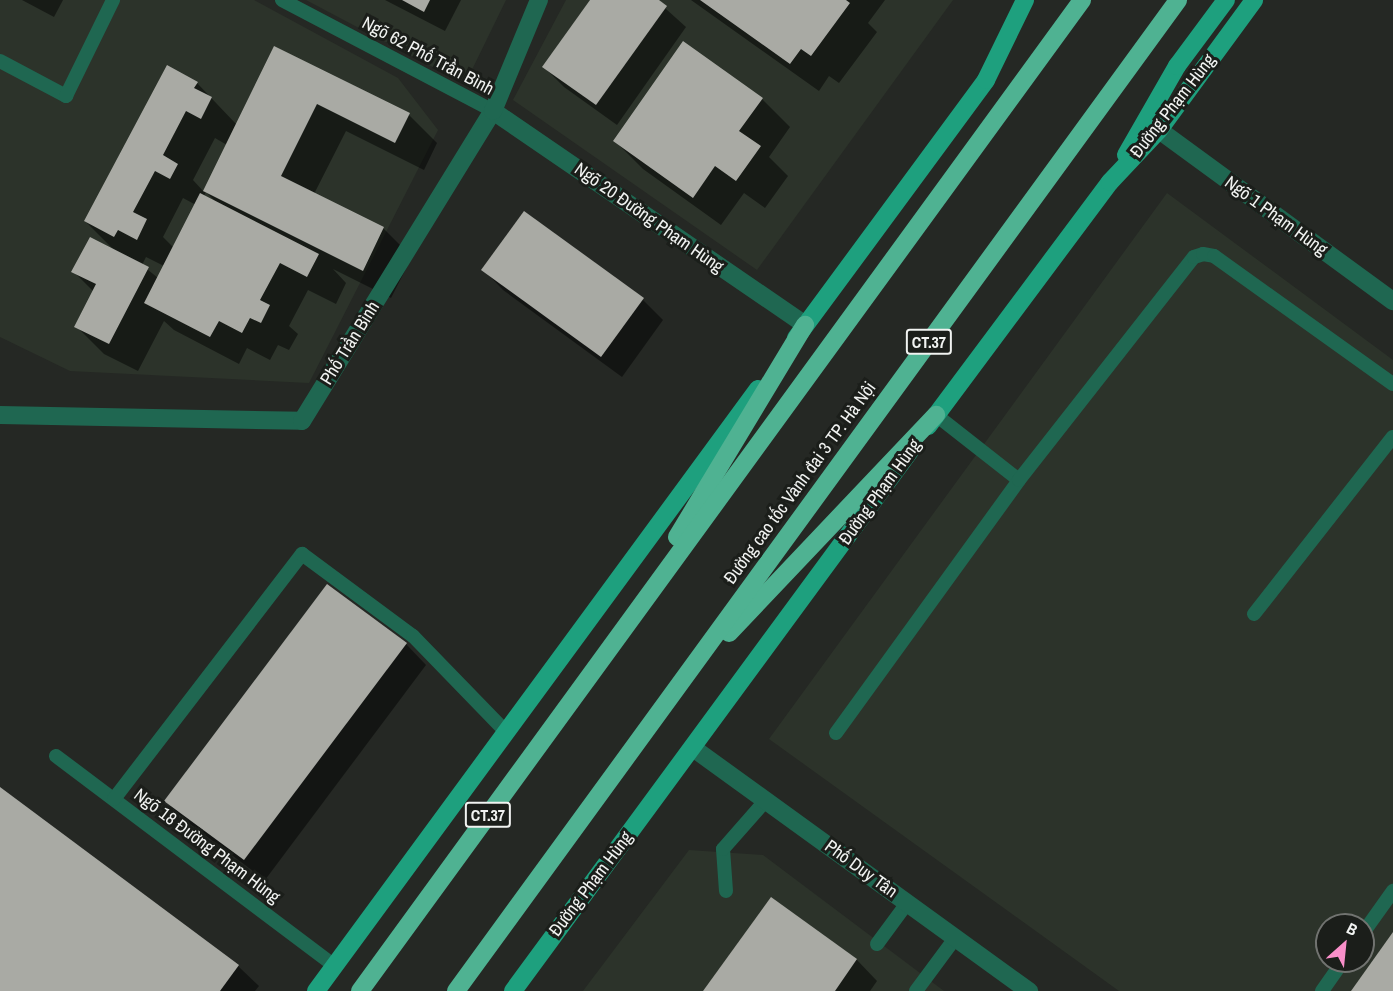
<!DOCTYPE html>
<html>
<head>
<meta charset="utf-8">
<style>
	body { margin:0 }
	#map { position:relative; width:1393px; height:991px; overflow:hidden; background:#252824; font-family:"Archivo Narrow",sans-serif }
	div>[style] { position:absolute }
	.built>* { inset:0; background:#2c332a }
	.shadow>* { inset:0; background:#0007 }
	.building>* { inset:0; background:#a9aaa4 }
	.service>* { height:14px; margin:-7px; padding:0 7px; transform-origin:7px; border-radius:7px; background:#1f6751 }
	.minor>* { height:18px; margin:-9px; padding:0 9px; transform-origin:9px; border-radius:9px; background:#1f6751 }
	.tertiary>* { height:18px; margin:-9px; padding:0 9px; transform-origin:9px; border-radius:9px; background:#1f6751 }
	.primary>* { height:18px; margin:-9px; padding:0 9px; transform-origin:9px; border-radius:9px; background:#1ea07e }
	.motorway>* { height:18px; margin:-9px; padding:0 9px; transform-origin:9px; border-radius:9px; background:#4fb292 }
	span { translate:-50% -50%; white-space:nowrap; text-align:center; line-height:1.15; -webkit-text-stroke:6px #1b1e1a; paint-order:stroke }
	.shield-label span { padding:2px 4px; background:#1b1e1a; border:2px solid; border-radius:4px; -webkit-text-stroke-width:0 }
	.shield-label { font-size:16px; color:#f1f3f1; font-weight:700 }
	.street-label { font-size:18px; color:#f1f3f1 }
	.north { position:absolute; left:1315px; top:913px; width:60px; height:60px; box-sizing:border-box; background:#1b1e1a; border:2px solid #717370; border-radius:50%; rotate:27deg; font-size:16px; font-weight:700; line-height:24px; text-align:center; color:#f1f3f1 }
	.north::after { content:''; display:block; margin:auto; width:21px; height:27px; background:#f98fc9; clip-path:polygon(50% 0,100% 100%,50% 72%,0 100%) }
</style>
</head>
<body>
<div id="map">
	<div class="built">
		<i style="clip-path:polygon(0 0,254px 0,398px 78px,438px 130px,309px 383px,70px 371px,0 337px)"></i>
		<i style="clip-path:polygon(306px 0,506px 0,465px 84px)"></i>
		<i style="clip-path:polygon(566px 0,953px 0,757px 270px,513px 100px)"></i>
		<i style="clip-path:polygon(evenodd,1167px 193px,1393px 360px,1393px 991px,1119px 991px,769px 739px,1167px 193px,1327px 925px,1363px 925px,1363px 961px,1327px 961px,1327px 925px)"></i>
		<i style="clip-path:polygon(689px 850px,763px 855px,944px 991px,583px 991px)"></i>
	</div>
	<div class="shadow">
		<i style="clip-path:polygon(22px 0,63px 0,54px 17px)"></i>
		<i style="clip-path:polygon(385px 0,461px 0,445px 31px)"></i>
		<i style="clip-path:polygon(591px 0,656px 0,686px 27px,617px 125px,564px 87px,544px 67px)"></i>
		<i style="clip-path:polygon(691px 0,885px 0,868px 23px,877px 32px,839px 83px,829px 76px,819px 91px)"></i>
		<i style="clip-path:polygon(evenodd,275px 49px,409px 115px,437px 143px,424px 170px,346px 131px,314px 194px,384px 229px,412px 257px,391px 298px,333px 269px,346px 283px,336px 304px,308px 290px,289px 326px,298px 334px,289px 350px,278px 345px,270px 360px,247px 348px,239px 364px,174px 330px,164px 321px,138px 371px,104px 354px,76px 326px,94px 292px,73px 271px,115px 251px,85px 221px,197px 83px,237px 125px,275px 49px,215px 138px,227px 145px,204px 192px,193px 180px,215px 138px,275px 49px,206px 192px,215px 201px,204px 196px,206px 192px,275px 49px,183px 198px,196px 205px,174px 248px,163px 237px,183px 198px,275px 49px,146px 257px,164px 266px,158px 278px,142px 265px,146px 257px)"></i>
		<i style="clip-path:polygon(762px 99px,790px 127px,769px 157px,788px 176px,765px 208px,744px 193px,721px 225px,643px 169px,615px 141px)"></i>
		<i style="clip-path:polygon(483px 269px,643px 300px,663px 320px,622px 377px,503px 290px)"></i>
		<i style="clip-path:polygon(406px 644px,426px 665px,265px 880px,186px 821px,166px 801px)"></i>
		<i style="clip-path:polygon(0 789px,238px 966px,259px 986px,255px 991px,0 991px)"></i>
		<i style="clip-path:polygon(771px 899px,857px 960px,877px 981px,870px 991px,705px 991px)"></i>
	</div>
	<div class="building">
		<i style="clip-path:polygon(402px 0,430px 0,424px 12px)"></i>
		<i style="clip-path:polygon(590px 0,659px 0,667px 6px,596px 105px,542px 67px)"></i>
		<i style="clip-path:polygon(700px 0,846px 0,850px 3px,811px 56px,801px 49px,790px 64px)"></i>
		<i style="clip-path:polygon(683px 41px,763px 98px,739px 131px,761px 146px,736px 181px,715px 166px,693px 198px,613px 141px)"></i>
		<i style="clip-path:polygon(274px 46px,410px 113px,395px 143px,317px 104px,281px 176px,384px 227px,363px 271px,203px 191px)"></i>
		<i style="clip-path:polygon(167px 65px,198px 82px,194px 88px,212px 97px,201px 119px,186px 111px,163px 155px,178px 164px,170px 179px,155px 171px,133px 212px,147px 219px,137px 240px,118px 230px,114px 237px,84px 221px)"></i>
		<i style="clip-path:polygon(200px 193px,319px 254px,307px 277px,280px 263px,260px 300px,270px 305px,261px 323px,250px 318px,242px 333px,219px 321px,210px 337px,144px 303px)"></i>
		<i style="clip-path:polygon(524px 211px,644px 298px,601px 357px,481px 270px)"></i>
		<i style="clip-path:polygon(90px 237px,149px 267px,109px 344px,74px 327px,96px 284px,71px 272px)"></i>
		<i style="clip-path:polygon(327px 584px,407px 643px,244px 860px,164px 801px)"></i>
		<i style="clip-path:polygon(0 787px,239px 965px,220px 991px,0 991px)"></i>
		<i style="clip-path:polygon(771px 897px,857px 959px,835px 991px,703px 991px)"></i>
		<i style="clip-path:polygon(1393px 932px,1393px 991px,1351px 991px)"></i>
	</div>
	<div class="service">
		<i style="left:282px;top:0;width:238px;rotate:27.7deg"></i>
		<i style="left:0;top:61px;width:75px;rotate:27.9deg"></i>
		<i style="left:66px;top:96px;width:107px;rotate:-63.9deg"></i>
		<i style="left:936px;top:415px;width:105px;rotate:38.1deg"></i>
		<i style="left:1254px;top:614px;width:225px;rotate:-51.9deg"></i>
		<i style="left:836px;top:733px;width:312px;rotate:-54.1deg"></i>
		<i style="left:1019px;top:480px;width:283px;rotate:-51.9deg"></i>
		<i style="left:1194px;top:257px;width:9px;rotate:-18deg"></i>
		<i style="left:1203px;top:254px;width:11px;rotate:10deg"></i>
		<i style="left:1214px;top:256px;width:220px;rotate:35.6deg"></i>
		<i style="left:56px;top:756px;width:349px;rotate:37deg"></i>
		<i style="left:114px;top:799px;width:309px;rotate:-52.5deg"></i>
		<i style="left:302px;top:554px;width:138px;rotate:36.5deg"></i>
		<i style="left:413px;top:636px;width:135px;rotate:45.9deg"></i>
		<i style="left:726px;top:891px;width:42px;rotate:-94.1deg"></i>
		<i style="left:723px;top:849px;width:65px;rotate:-48.7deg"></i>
		<i style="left:1363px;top:933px;width:52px;rotate:-54.5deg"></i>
		<i style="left:877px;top:944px;width:52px;rotate:-53.6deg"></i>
		<i style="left:916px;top:991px;width:67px;rotate:-53.5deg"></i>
		<i style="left:1322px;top:991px;width:37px;rotate:-55deg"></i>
	</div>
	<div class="minor">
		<i style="left:493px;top:111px;width:378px;rotate:34.4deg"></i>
		<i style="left:1159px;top:130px;width:290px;rotate:36.2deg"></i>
		<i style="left:0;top:415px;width:302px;rotate:1.1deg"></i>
		<i style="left:302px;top:421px;width:364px;rotate:-58.4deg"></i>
		<i style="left:493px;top:111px;width:120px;rotate:-67.5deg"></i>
	</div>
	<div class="tertiary">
		<i style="left:693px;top:748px;width:415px;rotate:35.9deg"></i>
	</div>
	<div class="primary">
		<i style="left:1126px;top:155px;width:103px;rotate:-60.2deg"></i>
		<i style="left:1177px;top:66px;width:82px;rotate:-53.4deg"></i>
		<i style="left:796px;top:338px;width:320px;rotate:-53.6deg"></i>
		<i style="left:986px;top:80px;width:89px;rotate:-64deg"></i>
		<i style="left:928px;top:426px;width:304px;rotate:-53.3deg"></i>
		<i style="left:1110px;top:182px;width:71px;rotate:-46.7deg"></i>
		<i style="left:1159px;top:130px;width:161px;rotate:-53.8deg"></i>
		<i style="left:316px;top:991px;width:747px;rotate:-53.71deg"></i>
		<i style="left:513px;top:991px;width:670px;rotate:-53.68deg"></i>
	</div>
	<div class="motorway">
		<i style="left:677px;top:537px;width:248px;rotate:-58.9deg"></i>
		<i style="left:729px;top:633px;width:301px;rotate:-46.5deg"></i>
		<i style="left:360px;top:991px;width:1226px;rotate:-53.92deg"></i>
		<i style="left:456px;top:991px;width:1226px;rotate:-53.92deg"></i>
	</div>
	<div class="shield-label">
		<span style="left:929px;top:342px">CT.37</span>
		<span style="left:488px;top:815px">CT.37</span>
	</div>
	<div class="street-label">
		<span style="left:428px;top:56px;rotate:28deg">Ngõ 62 Phố Trần Bình</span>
		<span style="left:1173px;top:106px;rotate:-52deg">Đường Phạm Hùng</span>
		<span style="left:1276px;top:216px;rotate:36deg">Ngõ 1 Phạm Hùng</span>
		<span style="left:649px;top:218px;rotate:35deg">Ngõ 20 Đường Phạm Hùng</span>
		<span style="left:350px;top:343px;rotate:-58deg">Phố Trần Bình</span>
		<span style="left:800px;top:483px;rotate:-54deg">Đường cao tốc Vành đai 3 TP. Hà Nội</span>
		<span style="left:880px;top:492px;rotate:-54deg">Đường Phạm Hùng</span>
		<span style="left:207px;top:846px;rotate:37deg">Ngõ 18 Đường Phạm Hùng</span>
		<span style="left:861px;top:869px;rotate:36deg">Phố Duy Tân</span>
		<span style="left:591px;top:884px;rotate:-53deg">Đường Phạm Hùng</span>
	</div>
	<div class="north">B</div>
</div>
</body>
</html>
